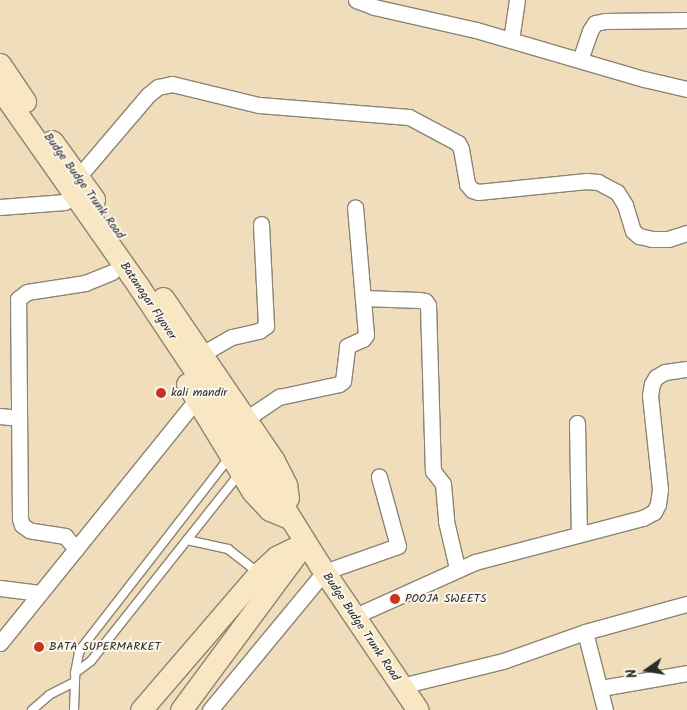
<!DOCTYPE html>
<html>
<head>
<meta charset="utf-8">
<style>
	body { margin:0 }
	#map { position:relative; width:687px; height:710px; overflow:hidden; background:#efddbb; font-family:Kalam,sans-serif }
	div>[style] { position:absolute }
	.roads { filter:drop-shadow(1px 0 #8d8473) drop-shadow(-1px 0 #8d8473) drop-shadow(0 1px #8d8473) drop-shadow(0 -1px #8d8473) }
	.lane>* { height:8px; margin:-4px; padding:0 4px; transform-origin:4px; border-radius:4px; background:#fff }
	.street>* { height:15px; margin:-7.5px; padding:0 7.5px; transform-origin:7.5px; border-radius:7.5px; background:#fff }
	.secondary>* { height:21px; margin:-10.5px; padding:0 10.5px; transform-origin:10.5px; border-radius:10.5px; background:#f9e7c3 }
	.dots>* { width:14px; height:14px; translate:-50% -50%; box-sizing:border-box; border:2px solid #fbf7ec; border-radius:50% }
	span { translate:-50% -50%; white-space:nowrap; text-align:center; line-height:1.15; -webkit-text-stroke:4px #fbf7ec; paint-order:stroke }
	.street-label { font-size:12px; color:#2b2b2b }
	.poi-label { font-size:12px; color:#2b2b2b }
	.left { translate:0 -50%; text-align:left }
	.north { position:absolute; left:622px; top:645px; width:50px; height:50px; -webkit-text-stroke:4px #fbf7ec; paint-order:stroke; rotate:257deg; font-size:14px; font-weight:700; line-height:20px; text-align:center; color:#2b2b2b }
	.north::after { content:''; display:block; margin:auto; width:18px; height:22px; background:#2b2b2b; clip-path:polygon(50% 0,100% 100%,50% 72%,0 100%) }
</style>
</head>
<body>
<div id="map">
	<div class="roads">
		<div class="lane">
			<i style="left:187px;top:540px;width:42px;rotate:12.4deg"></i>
			<i style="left:228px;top:549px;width:37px;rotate:38deg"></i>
			<i style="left:75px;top:673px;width:20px;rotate:-37deg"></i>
			<i style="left:91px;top:661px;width:238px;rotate:-51.6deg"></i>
			<i style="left:32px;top:710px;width:23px;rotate:-41deg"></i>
			<i style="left:49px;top:695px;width:29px;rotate:-27deg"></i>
			<i style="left:74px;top:710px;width:37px;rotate:-88deg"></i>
			<i style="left:75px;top:673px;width:20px;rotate:-79deg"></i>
			<i style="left:79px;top:653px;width:8px;rotate:-60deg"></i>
			<i style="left:83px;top:646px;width:238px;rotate:-52.2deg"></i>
		</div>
		<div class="street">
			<i style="left:356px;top:0;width:19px;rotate:21deg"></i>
			<i style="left:374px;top:7px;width:105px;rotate:12.7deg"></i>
			<i style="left:476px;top:30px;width:175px;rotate:16.3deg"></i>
			<i style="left:644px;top:79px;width:44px;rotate:13.1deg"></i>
			<i style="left:511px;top:40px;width:40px;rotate:-81.5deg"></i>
			<i style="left:580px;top:60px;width:31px;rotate:-71deg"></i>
			<i style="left:590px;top:31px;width:9px;rotate:-58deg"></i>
			<i style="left:595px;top:23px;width:10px;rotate:-11deg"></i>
			<i style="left:605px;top:21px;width:82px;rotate:-0.7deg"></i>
			<i style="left:79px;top:176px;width:106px;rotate:-49.6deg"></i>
			<i style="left:148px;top:95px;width:13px;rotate:-39deg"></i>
			<i style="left:158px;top:87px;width:14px;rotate:-12deg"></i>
			<i style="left:172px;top:84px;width:89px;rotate:13.6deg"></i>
			<i style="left:259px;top:105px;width:150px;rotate:4.6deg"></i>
			<i style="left:409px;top:117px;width:55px;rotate:28deg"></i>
			<i style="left:458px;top:143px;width:7px;rotate:63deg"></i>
			<i style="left:461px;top:149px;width:36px;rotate:80deg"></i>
			<i style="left:467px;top:184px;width:8px;rotate:50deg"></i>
			<i style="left:472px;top:190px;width:6px;rotate:18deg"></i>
			<i style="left:478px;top:192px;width:109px;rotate:-5.8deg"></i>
			<i style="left:586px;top:181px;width:12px;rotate:5deg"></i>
			<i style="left:598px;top:182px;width:21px;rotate:28deg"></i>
			<i style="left:617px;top:192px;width:15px;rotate:58deg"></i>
			<i style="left:625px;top:205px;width:27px;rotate:73deg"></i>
			<i style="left:633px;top:231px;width:8px;rotate:40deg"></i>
			<i style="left:639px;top:236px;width:13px;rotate:13deg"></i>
			<i style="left:652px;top:239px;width:16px"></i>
			<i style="left:668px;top:239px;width:20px;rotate:-18deg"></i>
			<i style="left:0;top:207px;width:65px;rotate:-4.4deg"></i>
			<i style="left:363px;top:298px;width:56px;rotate:2deg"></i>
			<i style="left:419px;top:300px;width:6px;rotate:9deg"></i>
			<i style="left:425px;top:301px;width:5px;rotate:53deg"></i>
			<i style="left:428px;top:305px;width:166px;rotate:88.3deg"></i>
			<i style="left:433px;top:471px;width:16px;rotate:52deg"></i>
			<i style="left:443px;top:484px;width:37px;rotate:85deg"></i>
			<i style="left:446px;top:521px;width:48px;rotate:76.8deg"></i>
			<i style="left:202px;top:354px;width:34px;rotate:-30deg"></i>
			<i style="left:232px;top:337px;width:28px;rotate:-13deg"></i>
			<i style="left:259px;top:331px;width:9px;rotate:-36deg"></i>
			<i style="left:266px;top:326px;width:102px;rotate:-92.8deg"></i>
			<i style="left:0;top:416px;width:19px;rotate:6deg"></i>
			<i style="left:246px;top:419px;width:40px;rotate:-34deg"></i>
			<i style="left:279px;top:397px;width:61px;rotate:-12.2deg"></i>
			<i style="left:339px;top:384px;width:5px;rotate:-37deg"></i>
			<i style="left:343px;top:381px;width:35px;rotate:-83deg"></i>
			<i style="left:347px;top:346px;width:17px;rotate:-24deg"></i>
			<i style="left:363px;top:339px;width:5px;rotate:-53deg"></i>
			<i style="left:366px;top:335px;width:128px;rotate:-94.9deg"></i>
			<i style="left:577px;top:423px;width:111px;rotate:89deg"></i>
			<i style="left:76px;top:549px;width:17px;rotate:-130deg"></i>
			<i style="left:65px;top:536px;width:36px;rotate:-171deg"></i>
			<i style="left:29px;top:530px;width:9px;rotate:-144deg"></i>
			<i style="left:22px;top:525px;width:6px;rotate:-108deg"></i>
			<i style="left:20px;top:519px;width:220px;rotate:-90.5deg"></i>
			<i style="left:18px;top:299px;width:11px;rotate:-38deg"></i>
			<i style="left:27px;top:292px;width:59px;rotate:-8.8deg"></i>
			<i style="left:85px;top:283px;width:29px;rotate:-22deg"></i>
			<i style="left:0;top:588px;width:40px;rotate:7.1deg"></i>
			<i style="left:355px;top:616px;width:132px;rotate:-24.2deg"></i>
			<i style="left:475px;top:562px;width:174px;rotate:-14.7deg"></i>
			<i style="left:643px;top:518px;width:13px;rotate:-29deg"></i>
			<i style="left:654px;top:512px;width:9px;rotate:-63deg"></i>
			<i style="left:658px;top:504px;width:15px;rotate:-82deg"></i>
			<i style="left:660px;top:489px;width:94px;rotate:-96.1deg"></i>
			<i style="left:650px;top:396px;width:12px;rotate:-81deg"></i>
			<i style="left:652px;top:384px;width:8px;rotate:-60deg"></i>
			<i style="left:656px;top:377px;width:10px;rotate:-29deg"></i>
			<i style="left:665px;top:372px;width:22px;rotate:-8deg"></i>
			<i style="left:585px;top:632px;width:81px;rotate:75.6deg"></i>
			<i style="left:0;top:643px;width:314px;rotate:-51.1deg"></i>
			<i style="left:401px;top:686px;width:105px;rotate:-13.8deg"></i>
			<i style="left:503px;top:661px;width:87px;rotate:-19.5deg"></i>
			<i style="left:585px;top:632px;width:106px;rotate:-15.4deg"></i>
			<i style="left:601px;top:688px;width:87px;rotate:-9.9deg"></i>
			<i style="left:210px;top:710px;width:179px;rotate:-50.4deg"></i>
			<i style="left:324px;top:572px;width:78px;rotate:-19.4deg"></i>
			<i style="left:398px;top:546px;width:72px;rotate:-105.4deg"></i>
		</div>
		<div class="secondary">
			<i style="left:0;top:64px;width:45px;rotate:56deg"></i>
			<i style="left:0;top:89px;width:242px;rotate:54.9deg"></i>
			<i style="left:139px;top:287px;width:209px;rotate:56.3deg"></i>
			<i style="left:255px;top:461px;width:121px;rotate:58.1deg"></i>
			<i style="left:319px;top:564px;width:176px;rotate:55.9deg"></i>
			<i style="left:52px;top:141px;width:72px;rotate:54.1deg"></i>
			<i style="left:163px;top:298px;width:197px;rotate:55.7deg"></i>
			<i style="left:274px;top:461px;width:27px;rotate:63deg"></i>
			<i style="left:286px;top:485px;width:13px;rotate:81deg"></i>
			<i style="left:187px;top:384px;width:125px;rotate:58.7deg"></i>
			<i style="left:252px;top:491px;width:26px;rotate:47deg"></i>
			<i style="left:270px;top:510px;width:21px;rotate:23deg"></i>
			<i style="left:141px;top:710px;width:181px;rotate:-49.3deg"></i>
			<i style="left:259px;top:573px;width:23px;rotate:-43deg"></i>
			<i style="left:276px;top:557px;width:32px;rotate:-26deg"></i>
			<i style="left:181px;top:710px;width:205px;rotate:-53.5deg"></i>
		</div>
	</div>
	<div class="dots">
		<i style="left:161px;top:393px;background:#c8321e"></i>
		<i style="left:395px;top:599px;background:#c8321e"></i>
		<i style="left:39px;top:647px;background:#c8321e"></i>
	</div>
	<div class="street-label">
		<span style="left:84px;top:186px;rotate:54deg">Budge Budge Trunk Road</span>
		<span style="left:148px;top:301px;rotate:56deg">Batanagar Flyover</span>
		<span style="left:361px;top:627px;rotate:56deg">Budge Budge Trunk Road</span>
	</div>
	<div class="poi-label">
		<span class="left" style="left:171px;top:393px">kali mandir</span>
		<span class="left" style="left:405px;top:599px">POOJA SWEETS</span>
		<span class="left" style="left:49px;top:647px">BATA SUPERMARKET</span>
	</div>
	<div class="north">N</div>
</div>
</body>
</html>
